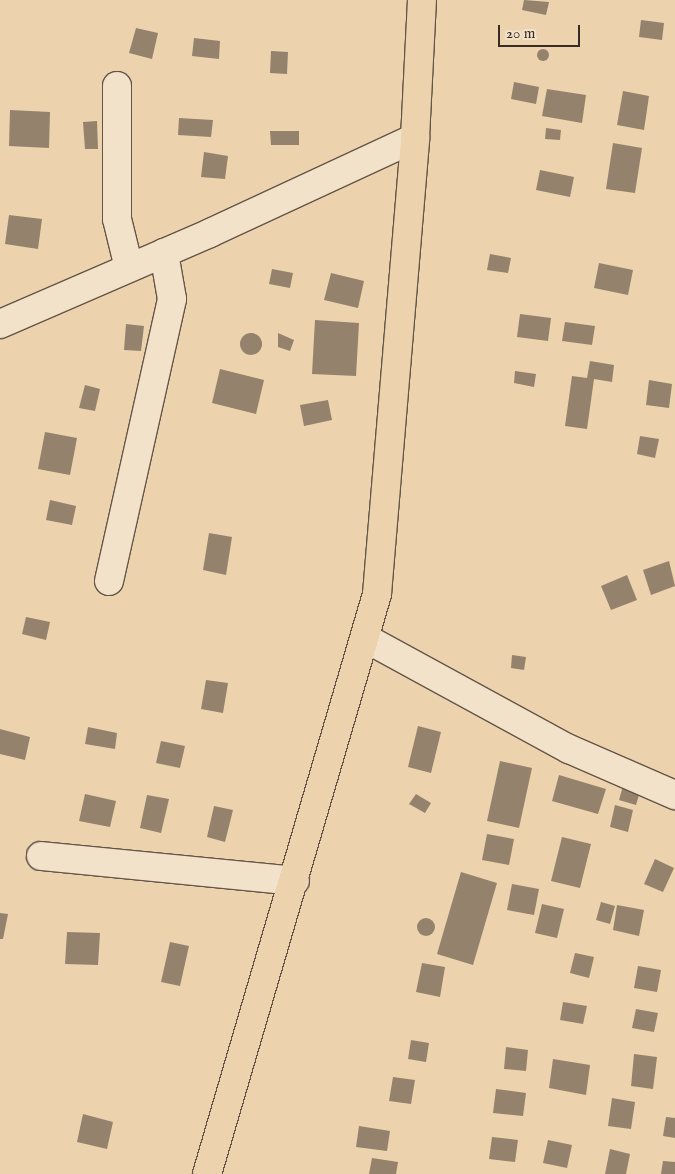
<!DOCTYPE html>
<html>
<head>
<meta charset="utf-8">
<style>
	body { margin:0 }
	#map { position:relative; width:675px; height:1174px; overflow:hidden; background:#ecd3ae; font-family:"IM FELL English",serif }
	div>[style] { position:absolute }
	.building>* { inset:0; background:#95826c }
	.round { border-radius:50% }
	.roads { filter:drop-shadow(1px 0 #645547) drop-shadow(-1px 0 #645547) drop-shadow(0 1px #645547) drop-shadow(0 -1px #645547) }
	.minor>* { height:28px; margin:-14px; padding:0 14px; transform-origin:14px; border-radius:14px; background:#f3e2ca }
	.major>* { height:28px; margin:-14px; padding:0 14px; transform-origin:14px; border-radius:14px; background:#ecd3ae }
	span { translate:-50% -50%; white-space:nowrap; text-align:center; line-height:1.15; -webkit-text-stroke:4px #f3e2ca; paint-order:stroke }
	.scale { position:absolute; left:498px; top:25px; width:82px; height:22px; box-sizing:border-box; border:2px solid #372b25; border-top:0; padding-left:6px; font-size:15px; line-height:18px; white-space:nowrap; color:#372b25; -webkit-text-stroke:4px #f3e2ca; paint-order:stroke }
</style>
</head>
<body>
<div id="map">
	<div class="building">
		<i style="clip-path:polygon(524px 0,549px 2px,546px 15px,522px 10px)"></i>
		<i style="clip-path:polygon(641px 20px,664px 23px,662px 40px,639px 37px)"></i>
		<i style="clip-path:polygon(136px 28px,158px 33px,152px 59px,129px 53px)"></i>
		<i style="clip-path:polygon(194px 38px,220px 41px,219px 59px,192px 56px)"></i>
		<i class="round" style="left:537px;top:49px;width:12px;height:12px"></i>
		<i style="clip-path:polygon(271px 51px,288px 52px,287px 74px,270px 73px)"></i>
		<i style="clip-path:polygon(514px 82px,539px 87px,536px 104px,511px 99px)"></i>
		<i style="clip-path:polygon(547px 89px,586px 95px,582px 123px,542px 116px)"></i>
		<i style="clip-path:polygon(623px 91px,649px 96px,644px 130px,617px 125px)"></i>
		<i style="clip-path:polygon(10px 110px,50px 112px,49px 148px,9px 146px)"></i>
		<i style="clip-path:polygon(179px 118px,213px 120px,211px 137px,178px 135px)"></i>
		<i style="clip-path:polygon(97px 121px,98px 149px,85px 149px,83px 122px)"></i>
		<i style="clip-path:polygon(546px 128px,561px 130px,560px 140px,545px 139px)"></i>
		<i style="clip-path:polygon(270px 131px,299px 131px,299px 145px,271px 145px)"></i>
		<i style="clip-path:polygon(613px 143px,642px 148px,635px 193px,606px 189px)"></i>
		<i style="clip-path:polygon(204px 152px,228px 156px,225px 179px,201px 177px)"></i>
		<i style="clip-path:polygon(540px 170px,574px 177px,570px 197px,536px 190px)"></i>
		<i style="clip-path:polygon(9px 215px,42px 219px,38px 249px,5px 244px)"></i>
		<i style="clip-path:polygon(490px 254px,511px 258px,508px 273px,487px 270px)"></i>
		<i style="clip-path:polygon(599px 263px,633px 270px,628px 295px,594px 288px)"></i>
		<i style="clip-path:polygon(272px 269px,293px 273px,290px 288px,269px 284px)"></i>
		<i style="clip-path:polygon(331px 273px,364px 281px,358px 308px,324px 300px)"></i>
		<i style="clip-path:polygon(520px 314px,551px 318px,548px 341px,517px 337px)"></i>
		<i style="clip-path:polygon(315px 320px,359px 323px,356px 376px,312px 374px)"></i>
		<i style="clip-path:polygon(565px 322px,595px 326px,592px 345px,562px 341px)"></i>
		<i style="clip-path:polygon(126px 324px,144px 326px,141px 351px,124px 350px)"></i>
		<i class="round" style="left:240px;top:333px;width:22px;height:22px"></i>
		<i style="clip-path:polygon(278px 333px,294px 340px,290px 351px,278px 347px)"></i>
		<i style="clip-path:polygon(590px 361px,614px 365px,612px 382px,594px 379px,587px 429px,565px 426px,572px 376px,587px 378px)"></i>
		<i style="clip-path:polygon(220px 369px,264px 380px,256px 414px,212px 403px)"></i>
		<i style="clip-path:polygon(515px 371px,536px 374px,534px 387px,514px 383px)"></i>
		<i style="clip-path:polygon(649px 380px,672px 384px,669px 408px,646px 405px)"></i>
		<i style="clip-path:polygon(85px 385px,100px 389px,95px 411px,79px 408px)"></i>
		<i style="clip-path:polygon(328px 400px,332px 420px,304px 426px,300px 405px)"></i>
		<i style="clip-path:polygon(45px 432px,77px 438px,70px 475px,38px 469px)"></i>
		<i style="clip-path:polygon(640px 436px,659px 439px,655px 458px,637px 454px)"></i>
		<i style="clip-path:polygon(50px 500px,76px 506px,72px 525px,46px 520px)"></i>
		<i style="clip-path:polygon(209px 533px,232px 537px,226px 575px,203px 570px)"></i>
		<i style="clip-path:polygon(669px 561px,675px 586px,651px 595px,643px 570px)"></i>
		<i style="clip-path:polygon(627px 575px,637px 600px,611px 610px,601px 586px)"></i>
		<i style="clip-path:polygon(26px 617px,50px 622px,46px 640px,22px 634px)"></i>
		<i style="clip-path:polygon(512px 655px,526px 657px,524px 670px,511px 668px)"></i>
		<i style="clip-path:polygon(206px 680px,228px 683px,223px 713px,201px 709px)"></i>
		<i style="clip-path:polygon(418px 726px,441px 732px,431px 773px,408px 767px)"></i>
		<i style="clip-path:polygon(88px 727px,117px 733px,115px 749px,85px 744px)"></i>
		<i style="clip-path:polygon(0 729px,30px 737px,25px 760px,0 754px)"></i>
		<i style="clip-path:polygon(161px 741px,185px 746px,180px 768px,156px 763px)"></i>
		<i style="clip-path:polygon(500px 761px,532px 768px,519px 828px,487px 821px)"></i>
		<i style="clip-path:polygon(559px 775px,606px 789px,598px 814px,552px 801px)"></i>
		<i style="clip-path:polygon(625px 779px,642px 785px,636px 805px,619px 800px)"></i>
		<i style="clip-path:polygon(85px 794px,116px 801px,110px 827px,79px 821px)"></i>
		<i style="clip-path:polygon(416px 794px,431px 803px,425px 813px,409px 804px)"></i>
		<i style="clip-path:polygon(147px 795px,169px 799px,161px 833px,140px 828px)"></i>
		<i style="clip-path:polygon(615px 805px,633px 810px,628px 832px,610px 827px)"></i>
		<i style="clip-path:polygon(214px 806px,233px 810px,225px 842px,207px 837px)"></i>
		<i style="clip-path:polygon(487px 834px,514px 839px,509px 865px,482px 860px)"></i>
		<i style="clip-path:polygon(562px 837px,591px 844px,580px 888px,551px 881px)"></i>
		<i style="clip-path:polygon(655px 859px,674px 868px,663px 892px,644px 884px)"></i>
		<i style="clip-path:polygon(461px 872px,497px 883px,473px 965px,437px 954px)"></i>
		<i style="clip-path:polygon(512px 884px,539px 889px,534px 915px,507px 910px)"></i>
		<i style="clip-path:polygon(601px 902px,615px 906px,610px 924px,596px 920px)"></i>
		<i style="clip-path:polygon(542px 904px,564px 909px,557px 938px,535px 933px)"></i>
		<i style="clip-path:polygon(617px 905px,644px 910px,639px 936px,613px 930px)"></i>
		<i style="clip-path:polygon(0 913px,8px 914px,3px 939px,0 939px)"></i>
		<i class="round" style="left:417px;top:918px;width:18px;height:18px"></i>
		<i style="clip-path:polygon(67px 932px,100px 933px,98px 965px,65px 964px)"></i>
		<i style="clip-path:polygon(170px 942px,189px 946px,180px 986px,161px 982px)"></i>
		<i style="clip-path:polygon(575px 953px,594px 957px,589px 978px,570px 973px)"></i>
		<i style="clip-path:polygon(422px 963px,445px 967px,440px 997px,416px 992px)"></i>
		<i style="clip-path:polygon(638px 966px,661px 970px,657px 992px,634px 988px)"></i>
		<i style="clip-path:polygon(563px 1002px,587px 1006px,583px 1024px,560px 1020px)"></i>
		<i style="clip-path:polygon(636px 1009px,658px 1013px,654px 1032px,632px 1028px)"></i>
		<i style="clip-path:polygon(411px 1040px,429px 1043px,426px 1062px,408px 1059px)"></i>
		<i style="clip-path:polygon(506px 1047px,528px 1050px,526px 1071px,504px 1069px)"></i>
		<i style="clip-path:polygon(634px 1054px,657px 1057px,653px 1089px,631px 1086px)"></i>
		<i style="clip-path:polygon(553px 1059px,590px 1065px,586px 1095px,549px 1088px)"></i>
		<i style="clip-path:polygon(393px 1077px,415px 1080px,411px 1104px,389px 1101px)"></i>
		<i style="clip-path:polygon(496px 1089px,526px 1093px,523px 1116px,493px 1113px)"></i>
		<i style="clip-path:polygon(612px 1098px,635px 1102px,631px 1129px,608px 1126px)"></i>
		<i style="clip-path:polygon(83px 1114px,113px 1122px,107px 1149px,77px 1142px)"></i>
		<i style="clip-path:polygon(666px 1117px,675px 1118px,675px 1138px,663px 1136px)"></i>
		<i style="clip-path:polygon(359px 1126px,390px 1131px,387px 1151px,356px 1147px)"></i>
		<i style="clip-path:polygon(492px 1137px,518px 1140px,515px 1162px,489px 1159px)"></i>
		<i style="clip-path:polygon(548px 1140px,572px 1145px,567px 1168px,543px 1163px)"></i>
		<i style="clip-path:polygon(610px 1149px,630px 1154px,626px 1174px,605px 1174px)"></i>
		<i style="clip-path:polygon(372px 1158px,398px 1162px,396px 1174px,369px 1174px)"></i>
		<i style="clip-path:polygon(663px 1161px,675px 1162px,675px 1174px,661px 1174px)"></i>
	</div>
	<div class="roads">
		<div class="minor">
			<i style="left:117px;top:86px;width:133px;rotate:90deg"></i>
			<i style="left:117px;top:219px;width:50px;rotate:76.2deg"></i>
			<i style="left:0;top:324px;width:229px;rotate:-23.4deg"></i>
			<i style="left:210px;top:233px;width:226px;rotate:-24.9deg"></i>
			<i style="left:109px;top:581px;width:289px;rotate:-77.4deg"></i>
			<i style="left:172px;top:299px;width:47px;rotate:-99.9deg"></i>
			<i style="left:365px;top:638px;width:232px;rotate:28.6deg"></i>
			<i style="left:569px;top:749px;width:116px;rotate:23.5deg"></i>
			<i style="left:41px;top:856px;width:255px;rotate:5.6deg"></i>
		</div>
		<div class="major">
			<i style="left:207px;top:1174px;width:604px;rotate:-73.66deg"></i>
			<i style="left:377px;top:594px;width:458px;rotate:-85.2deg"></i>
			<i style="left:415px;top:138px;width:138px;rotate:-87.1deg"></i>
		</div>
	</div>
	<div class="scale">20 m</div>
</div>
</body>
</html>
